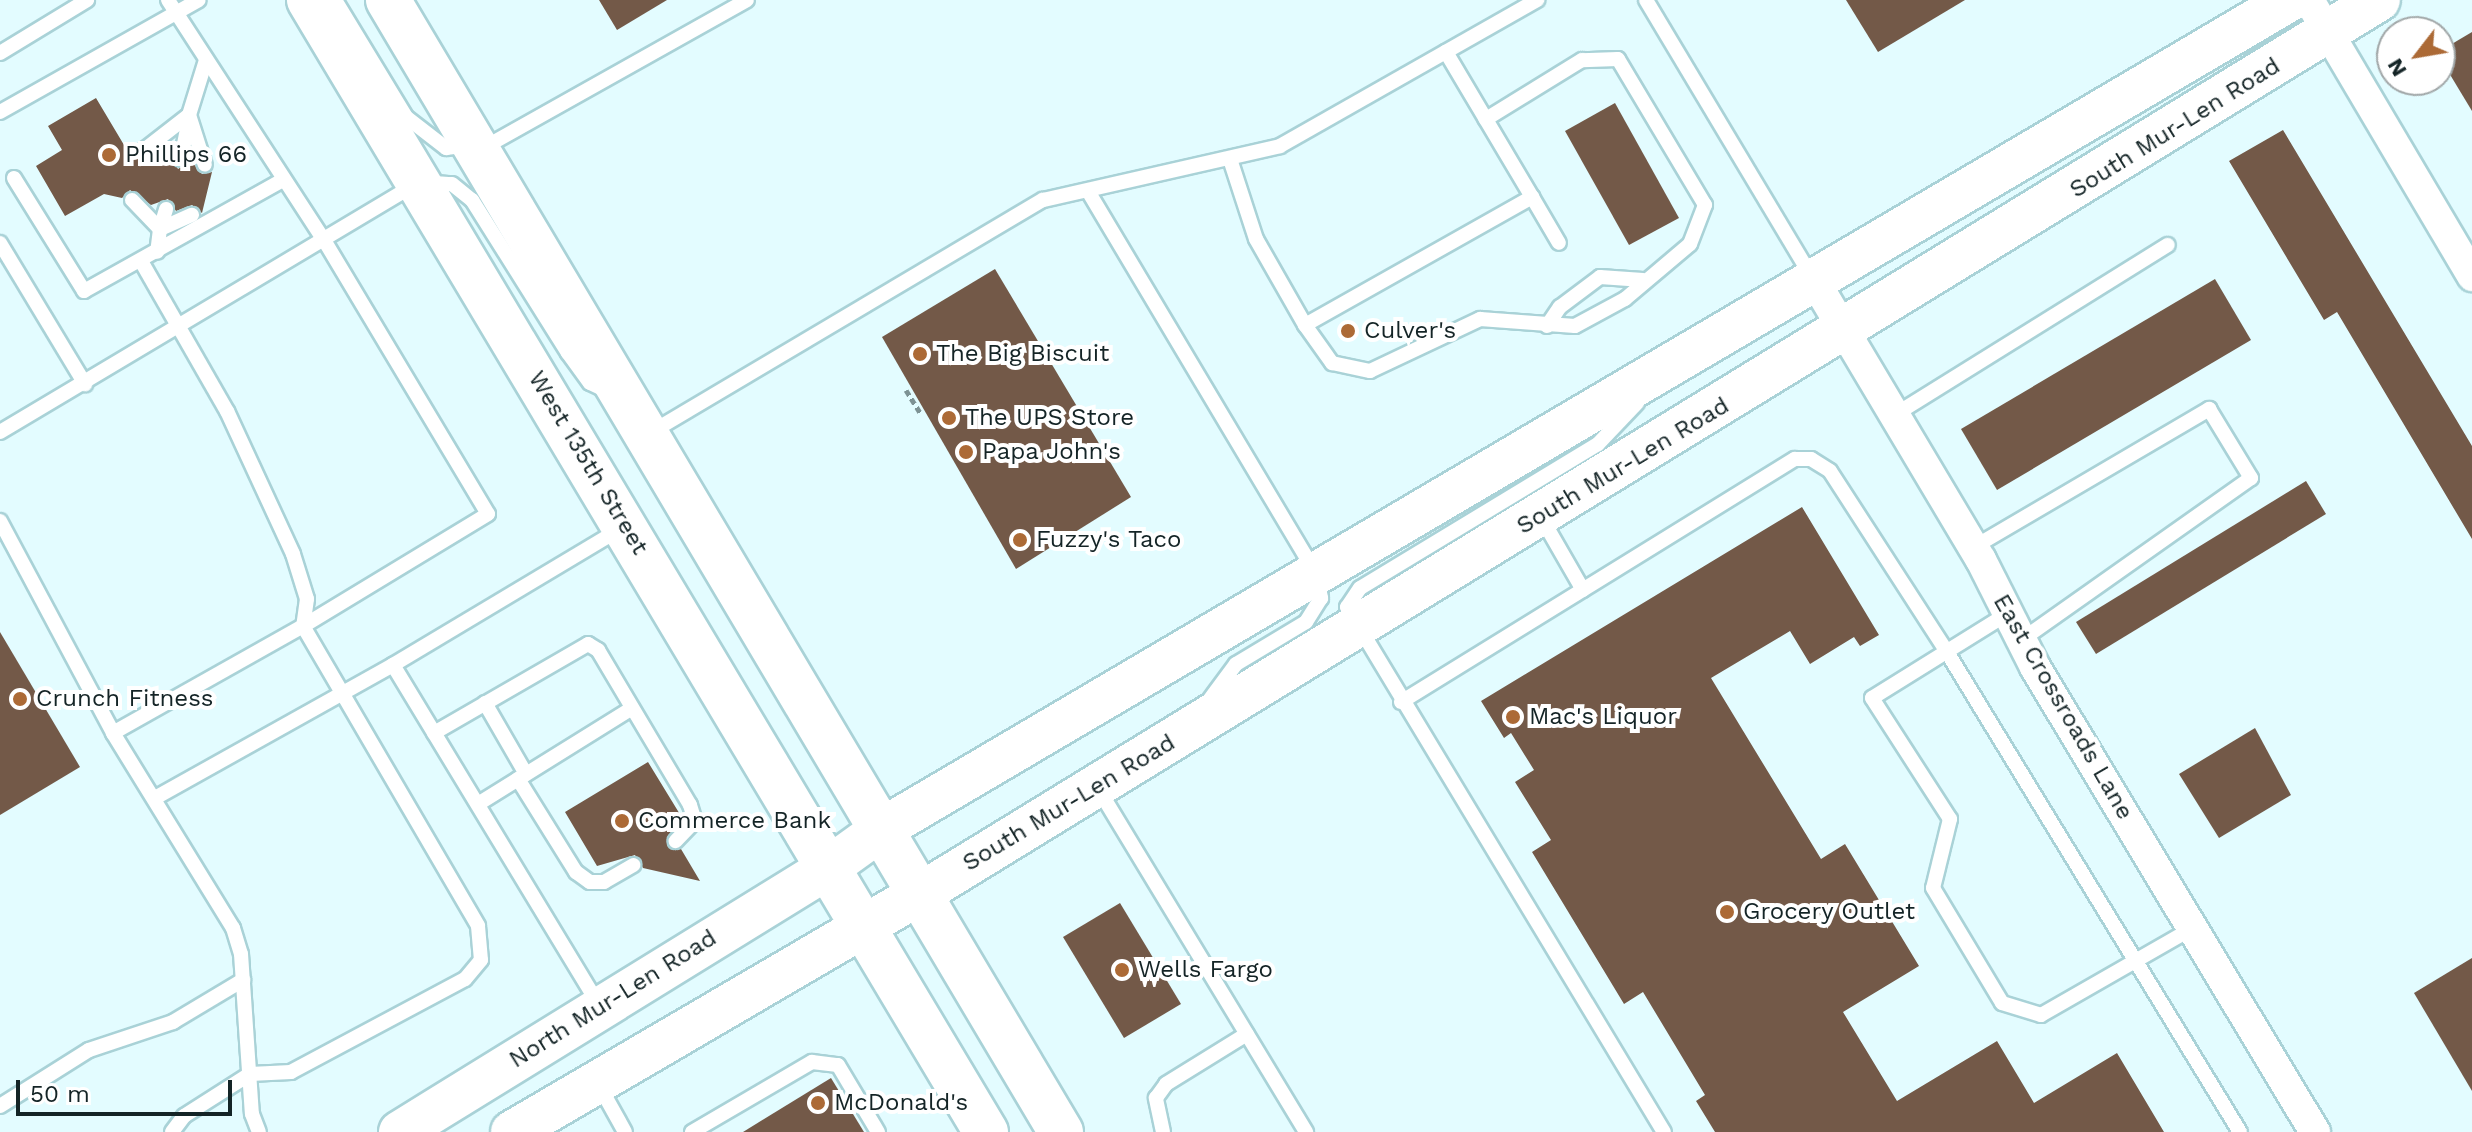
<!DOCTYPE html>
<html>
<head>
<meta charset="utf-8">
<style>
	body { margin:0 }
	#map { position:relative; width:2472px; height:1132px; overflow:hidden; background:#e3fcff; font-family:"Work Sans",sans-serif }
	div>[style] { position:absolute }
	.building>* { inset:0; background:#735948 }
	.path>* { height:5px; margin-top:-2.5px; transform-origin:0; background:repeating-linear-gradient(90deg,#7d9294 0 6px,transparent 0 10px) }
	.roads { filter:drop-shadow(2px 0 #a9d2d7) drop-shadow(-2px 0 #a9d2d7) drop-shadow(0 2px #a9d2d7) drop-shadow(0 -2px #a9d2d7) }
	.service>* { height:14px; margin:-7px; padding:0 7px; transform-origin:7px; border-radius:7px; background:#fff }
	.minor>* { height:30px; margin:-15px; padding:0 15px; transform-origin:15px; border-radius:15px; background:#fff }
	.secondary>* { height:42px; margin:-21px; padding:0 21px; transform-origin:21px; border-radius:21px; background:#fff }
	.primary>* { height:44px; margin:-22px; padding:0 22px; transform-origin:22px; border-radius:22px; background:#fff }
	.dots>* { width:22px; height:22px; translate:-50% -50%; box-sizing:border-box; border:4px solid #fff; border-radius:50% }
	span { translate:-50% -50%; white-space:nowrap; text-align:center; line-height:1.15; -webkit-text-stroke:8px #fff; paint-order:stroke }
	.street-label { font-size:24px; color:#142426 }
	.poi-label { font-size:24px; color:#142426 }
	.left { translate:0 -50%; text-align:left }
	.north { position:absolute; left:2376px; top:16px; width:80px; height:80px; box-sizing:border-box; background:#fff; border:2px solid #a1a7a8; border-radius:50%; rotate:239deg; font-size:22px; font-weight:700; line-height:32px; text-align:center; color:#142426 }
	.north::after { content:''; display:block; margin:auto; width:28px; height:36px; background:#ac6a36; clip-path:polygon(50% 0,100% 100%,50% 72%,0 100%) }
	.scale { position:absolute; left:16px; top:1080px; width:216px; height:36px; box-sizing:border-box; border:4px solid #142426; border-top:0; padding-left:10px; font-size:24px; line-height:28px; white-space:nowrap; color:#142426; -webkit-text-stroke:6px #fff; paint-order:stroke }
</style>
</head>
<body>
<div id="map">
	<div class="building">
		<i style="clip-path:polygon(599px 0,667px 0,617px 30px)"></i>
		<i style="clip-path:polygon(1846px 0,1965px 0,1878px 52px)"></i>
		<i style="clip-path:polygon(2472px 32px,2472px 111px,2440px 58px,2440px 51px)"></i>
		<i style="clip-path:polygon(96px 98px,124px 145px,134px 147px,140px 159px,157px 153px,171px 156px,178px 169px,191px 161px,202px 174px,212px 172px,202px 213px,192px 205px,176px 211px,168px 199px,151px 205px,130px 190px,122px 198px,104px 194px,65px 216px,36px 166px,62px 150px,48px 126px)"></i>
		<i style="clip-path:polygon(1615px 103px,1679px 218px,1629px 245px,1565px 131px)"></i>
		<i style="clip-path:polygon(2283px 130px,2472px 446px,2472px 539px,2337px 312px,2324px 320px,2229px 161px)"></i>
		<i style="clip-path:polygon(995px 269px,1131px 497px,1016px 569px,882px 337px)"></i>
		<i style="clip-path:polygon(2215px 279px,2251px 340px,1997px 490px,1961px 429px)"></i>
		<i style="clip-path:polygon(2306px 481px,2326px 514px,2096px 654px,2076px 622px)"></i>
		<i style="clip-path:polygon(1802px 507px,1879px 635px,1860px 646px,1854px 637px,1810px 664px,1790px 631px,1711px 678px,1821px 859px,1845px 844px,1919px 966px,1843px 1012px,1897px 1101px,1997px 1041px,2034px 1103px,2117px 1053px,2164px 1132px,1715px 1132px,1696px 1101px,1705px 1095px,1643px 992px,1624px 1004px,1532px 852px,1551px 840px,1515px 782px,1534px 770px,1511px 733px,1504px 738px,1481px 701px)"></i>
		<i style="clip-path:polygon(0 632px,80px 767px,0 815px)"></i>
		<i style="clip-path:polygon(2255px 728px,2291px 795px,2219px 838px,2179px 774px)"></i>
		<i style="clip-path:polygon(648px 762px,681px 816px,666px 825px,671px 832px,667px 845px,681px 849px,700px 881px,643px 868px,635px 855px,597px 866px,565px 812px)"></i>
		<i style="clip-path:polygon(1120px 903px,1181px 1004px,1124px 1038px,1063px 937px)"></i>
		<i style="clip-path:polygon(2472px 958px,2472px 1091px,2414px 993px)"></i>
		<i style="clip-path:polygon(831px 1078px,864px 1132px,743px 1132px)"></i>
	</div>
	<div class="path">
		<i style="left:906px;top:390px;width:28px;rotate:58deg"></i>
	</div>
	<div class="roads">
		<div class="service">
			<i style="left:168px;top:0;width:286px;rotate:57deg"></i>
			<i style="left:324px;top:240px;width:319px;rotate:59.1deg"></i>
			<i style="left:488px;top:514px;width:216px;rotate:148.8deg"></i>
			<i style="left:335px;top:0;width:137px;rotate:58.7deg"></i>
			<i style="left:406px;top:117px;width:51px;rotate:37.8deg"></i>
			<i style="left:446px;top:148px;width:48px;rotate:-7.1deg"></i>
			<i style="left:494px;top:142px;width:290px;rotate:-29.3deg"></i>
			<i style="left:1646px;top:0;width:323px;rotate:59.1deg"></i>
			<i style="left:0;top:53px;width:102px;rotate:-31.3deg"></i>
			<i style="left:0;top:112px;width:228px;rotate:-29.4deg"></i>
			<i style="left:189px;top:115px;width:52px;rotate:72.3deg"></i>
			<i style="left:144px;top:150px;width:57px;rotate:-37.9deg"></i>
			<i style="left:189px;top:115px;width:58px;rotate:-72.8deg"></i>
			<i style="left:181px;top:159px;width:41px;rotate:-78.7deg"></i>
			<i style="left:1230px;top:159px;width:84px;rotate:72deg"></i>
			<i style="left:1256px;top:239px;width:99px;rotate:60.3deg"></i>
			<i style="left:1305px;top:325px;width:261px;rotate:-29.4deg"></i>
			<i style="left:1532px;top:197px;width:169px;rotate:-120.7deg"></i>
			<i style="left:14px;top:178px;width:133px;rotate:58.2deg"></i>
			<i style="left:84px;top:291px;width:229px;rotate:-29.2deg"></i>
			<i style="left:1088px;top:191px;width:446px;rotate:59.2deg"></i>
			<i style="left:1316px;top:574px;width:25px;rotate:78deg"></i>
			<i style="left:1321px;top:598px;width:28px;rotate:122deg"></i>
			<i style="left:1306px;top:622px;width:82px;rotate:149deg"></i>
			<i style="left:1236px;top:664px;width:44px;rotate:126.6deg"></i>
			<i style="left:1532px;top:197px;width:53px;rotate:59.6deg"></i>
			<i style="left:132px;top:200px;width:40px;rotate:46deg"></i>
			<i style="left:160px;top:229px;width:23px;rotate:97deg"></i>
			<i style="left:160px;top:229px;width:35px;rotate:-24deg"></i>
			<i style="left:160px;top:229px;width:21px;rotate:-73deg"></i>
			<i style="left:0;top:243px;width:165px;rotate:58.9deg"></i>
			<i style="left:141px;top:261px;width:173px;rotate:60.2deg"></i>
			<i style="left:227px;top:411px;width:157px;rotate:65.2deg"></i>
			<i style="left:293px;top:554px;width:47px;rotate:72.7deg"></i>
			<i style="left:307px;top:599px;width:27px;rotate:98deg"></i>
			<i style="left:1305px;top:325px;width:47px;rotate:54.6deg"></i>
			<i style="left:1332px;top:363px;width:39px;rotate:12deg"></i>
			<i style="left:1370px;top:371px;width:122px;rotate:-25.3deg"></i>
			<i style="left:1480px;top:319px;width:95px;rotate:4.2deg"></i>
			<i style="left:1575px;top:326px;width:57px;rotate:-28.4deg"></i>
			<i style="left:1625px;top:299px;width:85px;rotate:-40.2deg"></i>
			<i style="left:1690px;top:244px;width:42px;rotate:-69deg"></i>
			<i style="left:1705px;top:205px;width:170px;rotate:-120.8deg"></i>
			<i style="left:1618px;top:59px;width:36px;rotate:178deg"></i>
			<i style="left:1582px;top:60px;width:113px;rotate:148.4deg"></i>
			<i style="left:1547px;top:326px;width:23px;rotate:-56deg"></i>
			<i style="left:1560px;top:307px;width:50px;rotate:-36.9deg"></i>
			<i style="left:1600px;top:277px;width:43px;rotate:4deg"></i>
			<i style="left:1637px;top:403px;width:57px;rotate:133.6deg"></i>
			<i style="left:1598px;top:444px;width:278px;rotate:148.8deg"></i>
			<i style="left:1360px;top:588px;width:23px;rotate:124deg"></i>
			<i style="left:1347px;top:607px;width:613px;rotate:58.88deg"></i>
			<i style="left:1896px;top:414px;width:320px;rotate:-31.9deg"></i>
			<i style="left:0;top:432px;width:489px;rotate:-30.8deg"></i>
			<i style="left:420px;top:182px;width:32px;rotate:4deg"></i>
			<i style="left:452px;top:184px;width:26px;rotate:39deg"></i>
			<i style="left:472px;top:200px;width:181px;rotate:57.9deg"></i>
			<i style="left:568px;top:353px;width:37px;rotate:54deg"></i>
			<i style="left:590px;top:383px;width:17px;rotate:25deg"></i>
			<i style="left:650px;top:433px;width:457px;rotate:-30.7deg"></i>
			<i style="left:1043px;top:200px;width:243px;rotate:-12.8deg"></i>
			<i style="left:1280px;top:146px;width:296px;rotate:-29.6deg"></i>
			<i style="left:1541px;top:517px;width:84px;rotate:60.1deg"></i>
			<i style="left:0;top:521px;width:240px;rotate:61.9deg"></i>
			<i style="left:113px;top:733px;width:229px;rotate:58.4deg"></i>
			<i style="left:233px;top:928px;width:27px;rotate:73deg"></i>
			<i style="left:241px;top:954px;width:160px;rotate:86.1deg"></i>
			<i style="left:252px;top:1114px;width:19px;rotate:69deg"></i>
			<i style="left:1974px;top:547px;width:273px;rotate:-30.4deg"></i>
			<i style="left:2209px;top:409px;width:81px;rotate:58.7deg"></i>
			<i style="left:2251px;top:478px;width:281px;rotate:144.8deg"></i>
			<i style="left:2007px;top:614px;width:159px;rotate:148.1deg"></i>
			<i style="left:1872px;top:698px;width:144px;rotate:57.2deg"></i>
			<i style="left:1950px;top:819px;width:71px;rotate:103.8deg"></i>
			<i style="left:1933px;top:888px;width:134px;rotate:59deg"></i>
			<i style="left:2002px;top:1003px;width:41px;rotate:17.1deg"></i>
			<i style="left:2041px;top:1015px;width:175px;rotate:-29.8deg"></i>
			<i style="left:393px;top:665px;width:398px;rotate:58.8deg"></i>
			<i style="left:1401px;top:702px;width:463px;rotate:-31.7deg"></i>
			<i style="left:1795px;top:459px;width:16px"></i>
			<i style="left:1811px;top:459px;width:22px;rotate:32deg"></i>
			<i style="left:1830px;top:471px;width:216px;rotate:57.1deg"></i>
			<i style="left:1947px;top:652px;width:562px;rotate:58.6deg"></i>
			<i style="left:485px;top:703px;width:82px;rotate:60deg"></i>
			<i style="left:113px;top:733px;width:218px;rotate:-29.4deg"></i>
			<i style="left:303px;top:626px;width:347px;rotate:59.7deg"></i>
			<i style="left:478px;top:926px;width:34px;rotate:85deg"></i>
			<i style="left:481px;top:960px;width:25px;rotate:130deg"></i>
			<i style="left:465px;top:979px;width:197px;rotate:151.9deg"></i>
			<i style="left:291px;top:1072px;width:41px;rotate:177.2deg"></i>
			<i style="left:250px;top:1074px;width:78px;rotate:147.5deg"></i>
			<i style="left:184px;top:1116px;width:20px;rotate:127deg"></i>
			<i style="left:434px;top:733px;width:178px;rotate:-30deg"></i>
			<i style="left:588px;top:644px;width:12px;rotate:31deg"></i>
			<i style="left:598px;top:650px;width:180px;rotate:59.3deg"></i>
			<i style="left:690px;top:805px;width:17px;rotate:73deg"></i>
			<i style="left:695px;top:821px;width:28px;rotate:134deg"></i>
			<i style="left:518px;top:779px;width:110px;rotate:58.1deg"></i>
			<i style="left:576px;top:872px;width:17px;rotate:36deg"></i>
			<i style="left:590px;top:882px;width:14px"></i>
			<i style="left:604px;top:882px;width:34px;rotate:-30deg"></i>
			<i style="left:1099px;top:790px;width:400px;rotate:58.8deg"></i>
			<i style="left:155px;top:798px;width:273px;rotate:-29.2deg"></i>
			<i style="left:393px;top:665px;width:267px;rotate:-30.9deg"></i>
			<i style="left:478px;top:804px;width:181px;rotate:-31.9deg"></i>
			<i style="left:600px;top:1087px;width:51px;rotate:60.9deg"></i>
			<i style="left:0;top:1106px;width:105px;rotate:-32.2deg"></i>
			<i style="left:89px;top:1050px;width:89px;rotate:-18.4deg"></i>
			<i style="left:173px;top:1022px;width:82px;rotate:-31deg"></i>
			<i style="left:692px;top:1132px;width:139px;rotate:-30.3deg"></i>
			<i style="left:812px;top:1062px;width:26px;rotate:7deg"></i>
			<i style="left:838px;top:1065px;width:78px;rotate:59.2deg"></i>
			<i style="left:1163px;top:1132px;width:35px;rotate:-102deg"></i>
			<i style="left:1156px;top:1098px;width:17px;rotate:-54deg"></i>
			<i style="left:1166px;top:1084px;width:95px;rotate:-31.7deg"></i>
		</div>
		<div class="minor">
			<i style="left:2309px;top:0;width:321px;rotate:59.4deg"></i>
			<i style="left:1814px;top:280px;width:326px;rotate:59.2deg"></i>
			<i style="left:1981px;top:560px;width:120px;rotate:63.2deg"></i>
			<i style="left:2035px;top:667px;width:543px;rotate:58.95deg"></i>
		</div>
		<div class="secondary">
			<i style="left:400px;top:1132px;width:503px;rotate:-31.67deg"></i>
			<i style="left:828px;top:868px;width:67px;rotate:-35.8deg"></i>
			<i style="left:882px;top:829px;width:1634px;rotate:-30.49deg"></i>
			<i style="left:512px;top:1132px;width:472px;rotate:-30.3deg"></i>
			<i style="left:920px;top:894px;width:1711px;rotate:-31.5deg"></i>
		</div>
		<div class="primary">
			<i style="left:309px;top:0;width:1319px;rotate:59.12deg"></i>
			<i style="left:388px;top:0;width:1317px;rotate:59.27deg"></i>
		</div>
	</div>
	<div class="dots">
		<i style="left:109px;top:155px;background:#ac6a36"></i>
		<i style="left:1348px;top:331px;background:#ac6a36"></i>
		<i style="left:920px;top:354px;background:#ac6a36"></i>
		<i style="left:949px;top:418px;background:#ac6a36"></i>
		<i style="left:966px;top:452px;background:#ac6a36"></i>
		<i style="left:1020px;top:540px;background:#ac6a36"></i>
		<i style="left:20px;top:699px;background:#ac6a36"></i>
		<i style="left:1513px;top:717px;background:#ac6a36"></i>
		<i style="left:622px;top:821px;background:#ac6a36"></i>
		<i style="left:1727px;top:912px;background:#ac6a36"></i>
		<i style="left:1122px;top:970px;background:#ac6a36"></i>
		<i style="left:818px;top:1103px;background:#ac6a36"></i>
	</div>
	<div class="street-label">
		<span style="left:2175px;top:128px;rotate:-32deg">South Mur-Len Road</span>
		<span style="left:588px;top:463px;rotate:59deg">West 135th Street</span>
		<span style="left:1623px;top:466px;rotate:-31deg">South Mur-Len Road</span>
		<span style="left:2063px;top:707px;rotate:60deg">East Crossroads Lane</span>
		<span style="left:1069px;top:803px;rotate:-31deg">South Mur-Len Road</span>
		<span style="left:613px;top:999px;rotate:-32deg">North Mur-Len Road</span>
	</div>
	<div class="poi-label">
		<span class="left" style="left:125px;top:155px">Phillips 66</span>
		<span class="left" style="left:1364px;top:331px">Culver's</span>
		<span class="left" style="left:936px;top:354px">The Big Biscuit</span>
		<span class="left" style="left:965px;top:418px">The UPS Store</span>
		<span class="left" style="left:982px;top:452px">Papa John's</span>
		<span class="left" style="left:1036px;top:540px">Fuzzy's Taco</span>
		<span class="left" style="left:36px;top:699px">Crunch Fitness</span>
		<span class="left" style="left:1529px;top:717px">Mac's Liquor</span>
		<span class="left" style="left:638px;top:821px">Commerce Bank</span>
		<span class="left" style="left:1743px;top:912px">Grocery Outlet</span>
		<span class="left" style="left:1138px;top:970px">Wells Fargo</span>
		<span class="left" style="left:834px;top:1103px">McDonald's</span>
	</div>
	<div class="north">N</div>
	<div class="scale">50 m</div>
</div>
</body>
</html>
